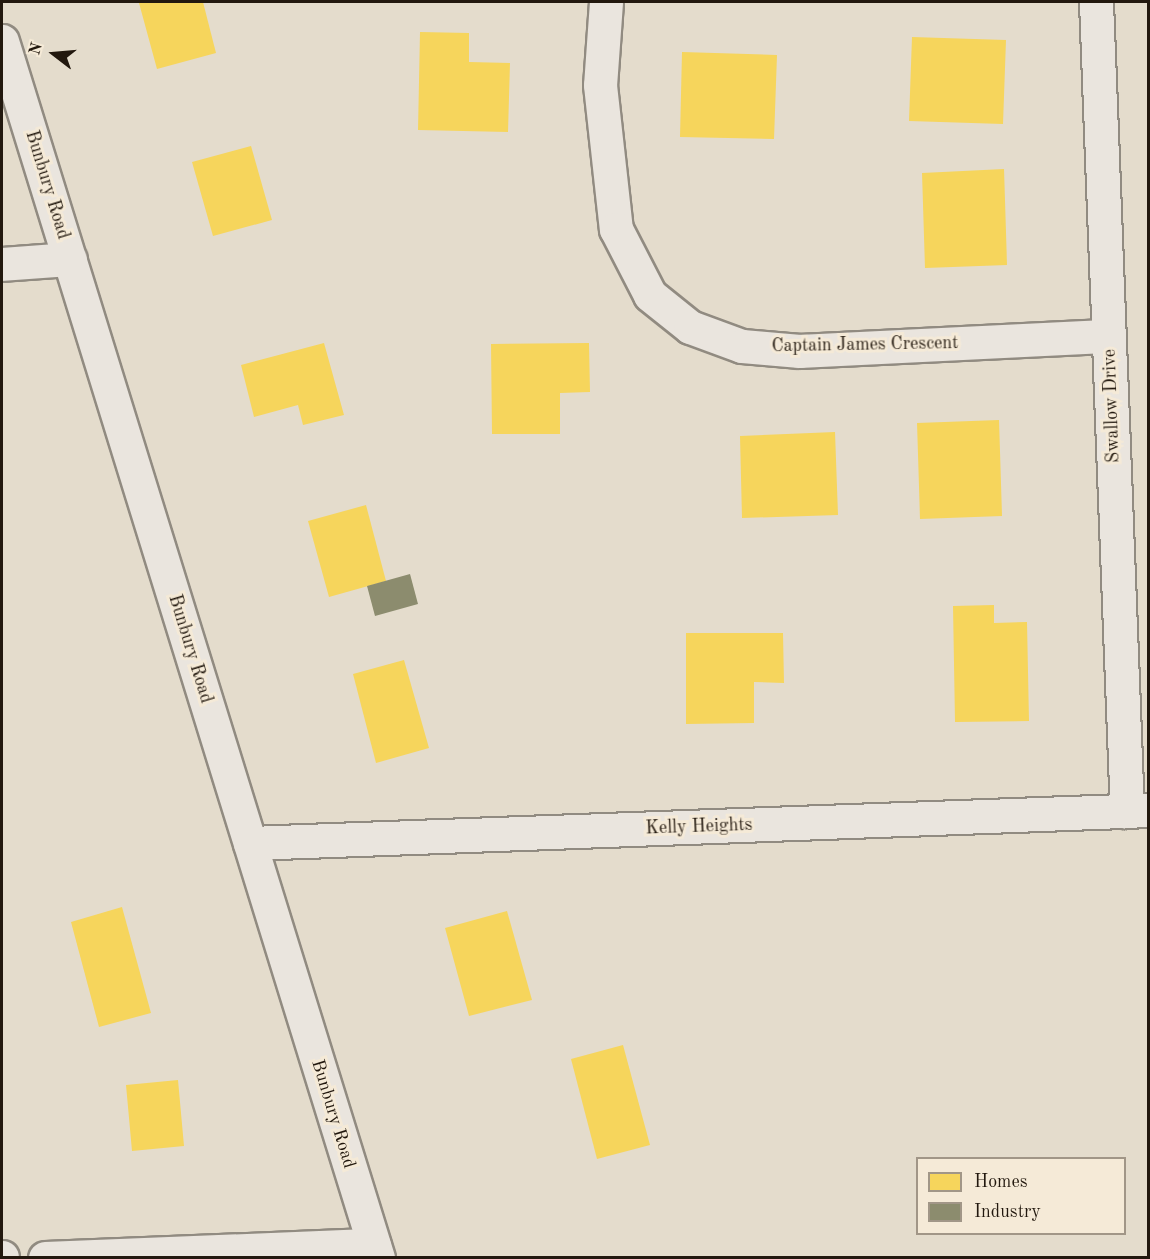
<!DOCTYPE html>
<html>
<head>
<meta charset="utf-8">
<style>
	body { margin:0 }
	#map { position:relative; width:1150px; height:1259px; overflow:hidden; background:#e4dccc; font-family:"Old Standard TT",serif }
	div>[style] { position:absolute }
	.homes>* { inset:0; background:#f6d55c }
	.industry>* { inset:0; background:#8c8c6e }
	.roads { filter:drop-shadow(2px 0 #918b81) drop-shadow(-2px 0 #918b81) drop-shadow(0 2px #918b81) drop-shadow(0 -2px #918b81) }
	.minor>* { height:33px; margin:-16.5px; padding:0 16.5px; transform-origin:16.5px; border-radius:16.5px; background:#eae5de }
	.secondary>* { height:33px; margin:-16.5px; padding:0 16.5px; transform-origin:16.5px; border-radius:16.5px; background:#eae5de }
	span { translate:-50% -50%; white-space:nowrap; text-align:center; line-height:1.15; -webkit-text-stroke:6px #f5ead7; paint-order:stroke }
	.street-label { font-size:18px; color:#22180e }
	.frame { position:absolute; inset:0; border:3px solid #22180e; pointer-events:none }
	.legend { position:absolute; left:916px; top:1157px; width:210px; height:78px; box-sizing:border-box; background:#f5ead7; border:2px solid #a19687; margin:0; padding:8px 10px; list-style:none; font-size:18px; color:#22180e }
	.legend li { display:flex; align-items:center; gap:12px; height:30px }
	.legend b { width:30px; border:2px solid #a19687 }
	.north { position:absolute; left:24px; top:24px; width:60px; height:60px; -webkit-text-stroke:4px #f5ead7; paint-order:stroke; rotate:286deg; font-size:16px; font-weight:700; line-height:24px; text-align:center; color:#22180e }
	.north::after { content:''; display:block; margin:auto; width:21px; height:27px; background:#22180e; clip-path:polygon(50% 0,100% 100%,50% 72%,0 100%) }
</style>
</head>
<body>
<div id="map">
	<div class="homes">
		<i style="clip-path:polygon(145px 2px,203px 2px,216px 53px,157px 69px,139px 3px)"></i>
		<i style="clip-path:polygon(420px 32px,469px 33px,469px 62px,510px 63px,508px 132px,418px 130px)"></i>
		<i style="clip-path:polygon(912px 37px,1006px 40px,1003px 124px,909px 121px)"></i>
		<i style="clip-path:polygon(682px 52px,777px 55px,774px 139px,680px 137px)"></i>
		<i style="clip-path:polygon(251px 146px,272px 220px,213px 236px,192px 162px)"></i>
		<i style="clip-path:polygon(1004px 169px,1007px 265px,925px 268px,922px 173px)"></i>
		<i style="clip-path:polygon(324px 343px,344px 415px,303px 425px,298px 405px,254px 417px,241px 365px)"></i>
		<i style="clip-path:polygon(589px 343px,590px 392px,560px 393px,560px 434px,492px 434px,491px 344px)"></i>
		<i style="clip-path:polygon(999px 420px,1002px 516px,920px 519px,917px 423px)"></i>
		<i style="clip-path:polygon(835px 432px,838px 515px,742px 518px,740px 436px)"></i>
		<i style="clip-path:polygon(366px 505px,386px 581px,329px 597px,308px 521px)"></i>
		<i style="clip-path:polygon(994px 605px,994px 623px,1027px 622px,1029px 721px,955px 722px,953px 606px)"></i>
		<i style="clip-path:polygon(686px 633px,783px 633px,784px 683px,754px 682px,754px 723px,686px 724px)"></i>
		<i style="clip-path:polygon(404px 660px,429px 748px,376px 763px,353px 674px)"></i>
		<i style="clip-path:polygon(122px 907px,151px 1013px,99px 1027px,71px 922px)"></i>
		<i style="clip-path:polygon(507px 911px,532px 1000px,469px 1016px,445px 928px)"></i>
		<i style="clip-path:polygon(623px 1045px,650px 1145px,597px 1159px,571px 1059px)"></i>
		<i style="clip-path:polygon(178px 1080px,184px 1146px,132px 1151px,126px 1085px)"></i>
	</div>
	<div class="industry">
		<i style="clip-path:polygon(410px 574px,418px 604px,375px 616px,367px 586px)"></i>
	</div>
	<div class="roads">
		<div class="minor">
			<i style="left:606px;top:2px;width:83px;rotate:94.1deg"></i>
			<i style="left:600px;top:85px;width:145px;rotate:83.7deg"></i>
			<i style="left:616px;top:229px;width:74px;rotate:62.7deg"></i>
			<i style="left:650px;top:295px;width:51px;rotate:38.7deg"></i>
			<i style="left:690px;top:327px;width:55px;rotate:20.1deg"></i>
			<i style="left:742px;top:346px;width:58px;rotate:4.9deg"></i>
			<i style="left:800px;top:351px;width:309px;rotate:-2.8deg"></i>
			<i style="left:1096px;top:2px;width:810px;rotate:87.81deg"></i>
			<i style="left:2px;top:264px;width:68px;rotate:-4.2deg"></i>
			<i style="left:250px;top:843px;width:899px;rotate:-2.1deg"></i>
			<i style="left:2px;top:1257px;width:1px;rotate:90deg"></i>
			<i style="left:45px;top:1258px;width:329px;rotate:-2.3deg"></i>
		</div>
		<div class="secondary">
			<i style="left:2px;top:41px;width:1274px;rotate:72.83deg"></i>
		</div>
	</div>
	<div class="street-label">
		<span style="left:47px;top:185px;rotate:73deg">Bunbury Road</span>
		<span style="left:865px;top:345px;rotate:-1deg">Captain James Crescent</span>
		<span style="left:1112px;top:406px;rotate:-92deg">Swallow Drive</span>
		<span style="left:190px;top:649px;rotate:73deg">Bunbury Road</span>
		<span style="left:699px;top:827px;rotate:-2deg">Kelly Heights</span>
		<span style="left:333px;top:1114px;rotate:73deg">Bunbury Road</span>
	</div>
	<div class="frame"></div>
	<ul class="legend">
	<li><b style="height:16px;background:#f6d55c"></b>Homes</li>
	<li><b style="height:16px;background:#8c8c6e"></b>Industry</li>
	</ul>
	<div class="north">N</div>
</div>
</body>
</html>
